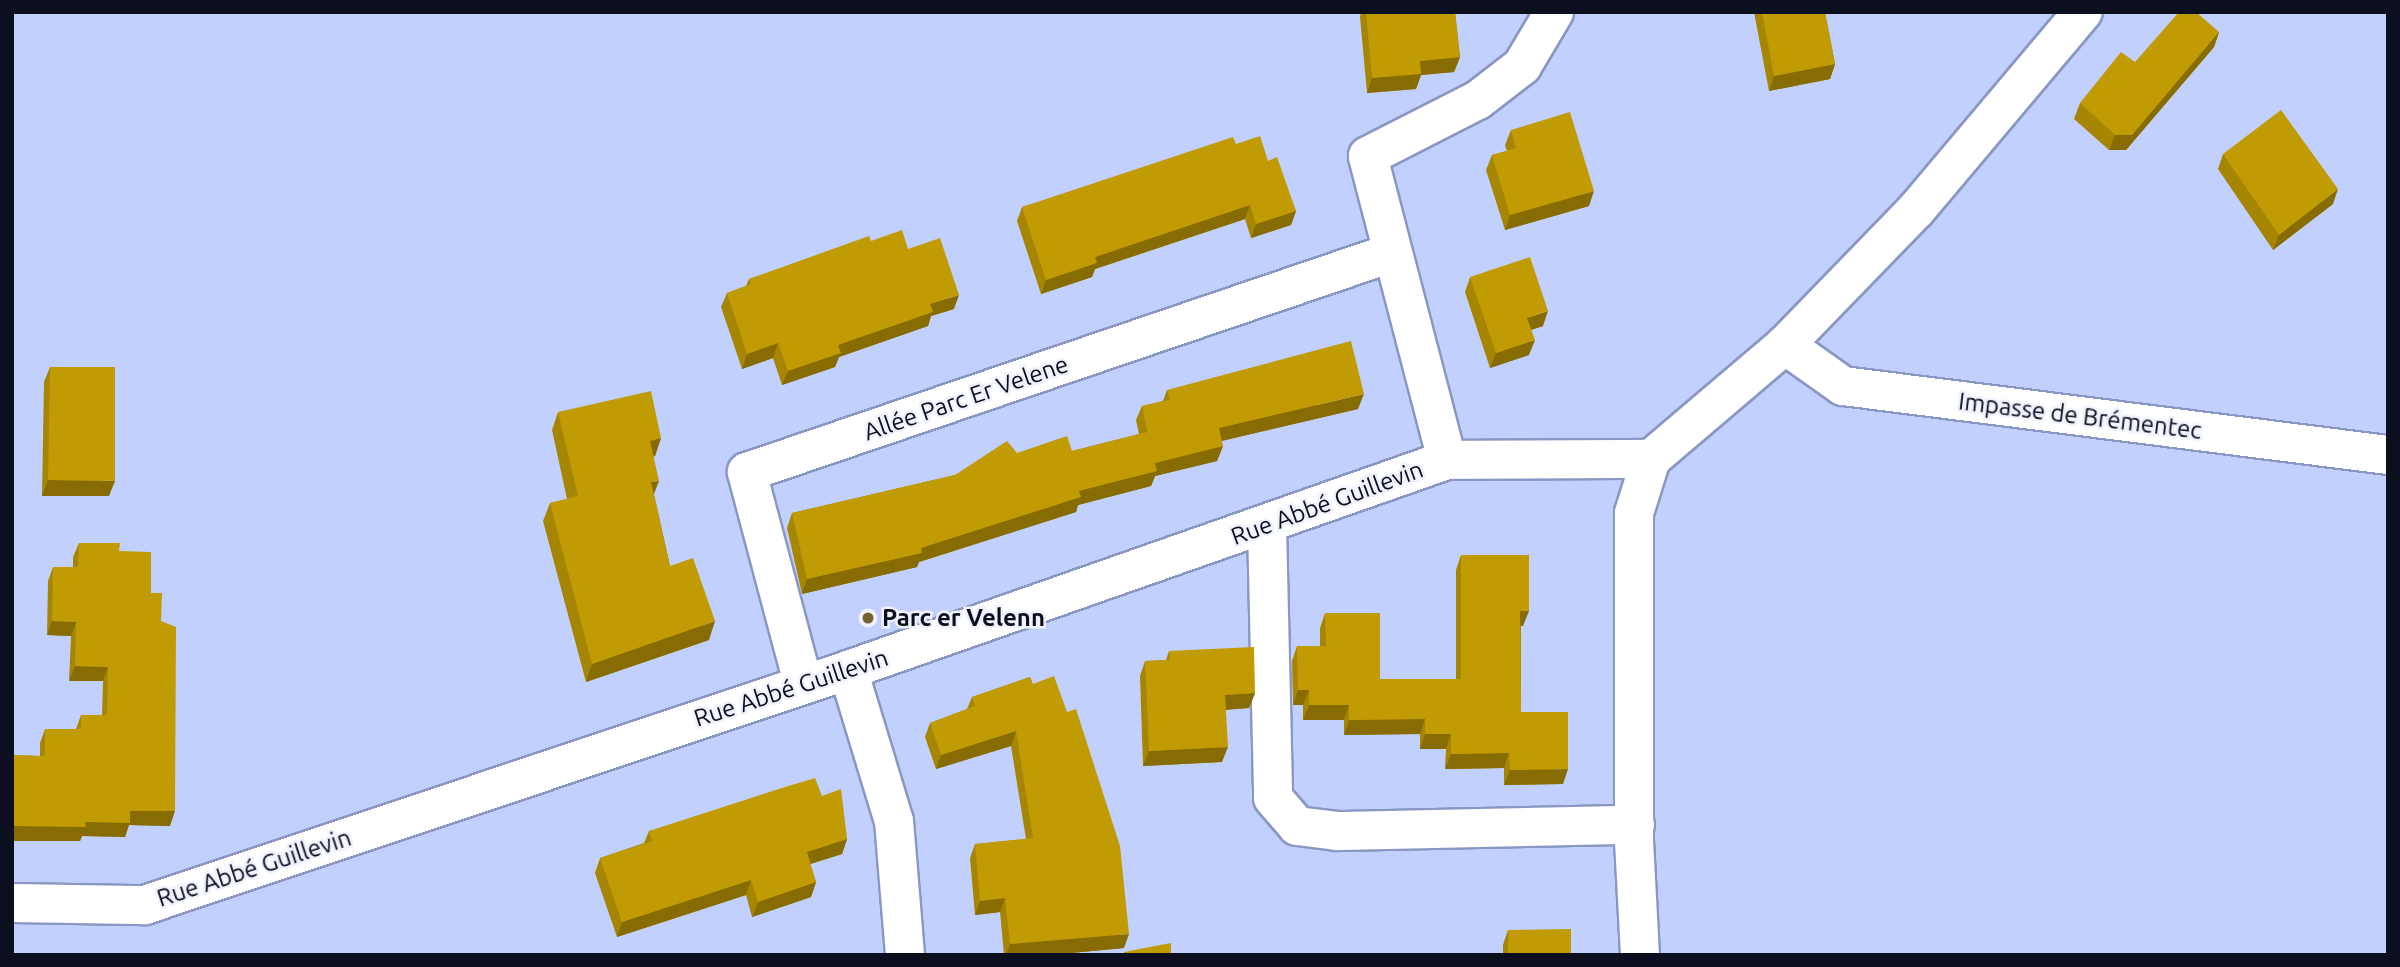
<!DOCTYPE html>
<html>
<head>
<meta charset="utf-8">
<style>
	body { margin:0 }
	#map { position:relative; width:2400px; height:967px; overflow:hidden; background:#c2d0fe; font-family:Ubuntu,sans-serif }
	div>[style] { position:absolute }
	.roads { filter:drop-shadow(2px 0 #8a97c2) drop-shadow(-2px 0 #8a97c2) drop-shadow(0 2px #8a97c2) drop-shadow(0 -2px #8a97c2) }
	.minor>* { height:38px; margin:-19px; padding:0 19px; transform-origin:19px; border-radius:19px; background:#fff }
	.wall>* { inset:0; background:#a68503 }
	.shaded-wall>* { inset:0; background:#876c03 }
	.building>* { inset:0; background:#c19b04 }
	.dots>* { width:19px; height:19px; translate:-50% -50%; box-sizing:border-box; border:4px solid #eff2fc; border-radius:50% }
	span { translate:-50% -50%; white-space:nowrap; text-align:center; line-height:1.15; -webkit-text-stroke:5px #eff2fc; paint-order:stroke }
	.street-label { font-size:24px; color:#0b0f1e }
	.poi-label { font-size:24px; color:#0b0f1e; font-weight:700 }
	.left { translate:0 -50%; text-align:left }
	.frame { position:absolute; inset:0; border:14px solid #0b0f1e; pointer-events:none }
</style>
</head>
<body>
<div id="map">
	<div class="roads">
		<div class="minor">
			<i style="left:1785px;top:345px;width:71px;rotate:35.3deg"></i>
			<i style="left:1843px;top:386px;width:549px;rotate:7.22deg"></i>
			<i style="left:1447px;top:460px;width:314px;rotate:-104.6deg"></i>
			<i style="left:1368px;top:156px;width:123px;rotate:-27deg"></i>
			<i style="left:1478px;top:100px;width:56px;rotate:-37.7deg"></i>
			<i style="left:1522px;top:66px;width:63px;rotate:-59.3deg"></i>
			<i style="left:1267px;top:526px;width:272px;rotate:88.7deg"></i>
			<i style="left:1273px;top:798px;width:37px;rotate:49deg"></i>
			<i style="left:1297px;top:826px;width:40px;rotate:7.1deg"></i>
			<i style="left:1337px;top:831px;width:298px;rotate:-1.2deg"></i>
			<i style="left:848px;top:670px;width:158px;rotate:73.1deg"></i>
			<i style="left:894px;top:821px;width:134px;rotate:85.3deg"></i>
			<i style="left:803px;top:683px;width:218px;rotate:-104.9deg"></i>
			<i style="left:747px;top:472px;width:680px;rotate:-18.78deg"></i>
			<i style="left:12px;top:903px;width:133px;rotate:0.9deg"></i>
			<i style="left:145px;top:905px;width:741px;rotate:-18.48deg"></i>
			<i style="left:848px;top:670px;width:635px;rotate:-19.32deg"></i>
			<i style="left:1447px;top:460px;width:204px;rotate:-0.3deg"></i>
			<i style="left:1640px;top:955px;width:115px;rotate:-93deg"></i>
			<i style="left:1634px;top:840px;width:327px;rotate:-90deg"></i>
			<i style="left:1634px;top:513px;width:57px;rotate:-72.5deg"></i>
			<i style="left:1651px;top:459px;width:176px;rotate:-40.4deg"></i>
			<i style="left:1785px;top:345px;width:188px;rotate:-45.9deg"></i>
			<i style="left:1916px;top:210px;width:259px;rotate:-49.9deg"></i>
		</div>
	</div>
	<div class="wall">
		<i style="clip-path:polygon(1361px 12px,1455px 12px,1460px 57px,1454px 72px,1421px 75px,1416px 89px,1367px 93px,1360px 17px)"></i>
		<i style="clip-path:polygon(1754px 12px,1825px 12px,1835px 64px,1830px 79px,1769px 91px)"></i>
		<i style="clip-path:polygon(2219px 32px,2214px 47px,2126px 150px,2109px 150px,2074px 119px,2080px 103px,2135px 62px)"></i>
		<i style="clip-path:polygon(1511px 130px,1589px 206px,1505px 230px,1486px 170px,1492px 155px,1507px 151px,1505px 145px)"></i>
		<i style="clip-path:polygon(1236px 144px,1268px 161px,1296px 211px,1291px 225px,1251px 238px,1245px 219px,1095px 269px,1092px 277px,1041px 294px,1017px 221px,1022px 207px)"></i>
		<i style="clip-path:polygon(2223px 154px,2333px 204px,2273px 250px,2218px 169px)"></i>
		<i style="clip-path:polygon(871px 241px,908px 249px,954px 309px,931px 316px,928px 326px,839px 357px,835px 367px,782px 385px,773px 358px,742px 369px,721px 307px,727px 293px,746px 286px,749px 279px)"></i>
		<i style="clip-path:polygon(1470px 277px,1543px 326px,1531px 330px,1529px 355px,1490px 368px,1465px 292px)"></i>
		<i style="clip-path:polygon(50px 367px,109px 496px,42px 496px,44px 382px)"></i>
		<i style="clip-path:polygon(1167px 390px,1358px 409px,1221px 441px,1223px 446px,1217px 461px,1155px 476px,1151px 486px,1078px 505px,1076px 512px,919px 562px,917px 567px,802px 594px,787px 528px,792px 513px,955px 475px,1017px 453px,1072px 451px,1139px 434px,1136px 420px,1142px 406px,1163px 401px)"></i>
		<i style="clip-path:polygon(558px 412px,661px 438px,655px 456px,653px 457px,654px 494px,670px 566px,709px 640px,586px 682px,543px 521px,550px 503px,567px 499px,552px 430px)"></i>
		<i style="clip-path:polygon(79px 543px,119px 551px,151px 593px,161px 621px,170px 826px,129px 825px,125px 837px,82px 836px,80px 841px,12px 841px,12px 755px,40px 756px,40px 743px,45px 729px,76px 729px,81px 715px,102px 715px,103px 681px,69px 681px,71px 636px,47px 635px,48px 581px,53px 567px,73px 567px,73px 557px)"></i>
		<i style="clip-path:polygon(1461px 555px,1523px 626px,1521px 626px,1521px 712px,1563px 784px,1504px 785px,1504px 768px,1445px 769px,1446px 749px,1420px 749px,1420px 734px,1344px 735px,1344px 720px,1303px 720px,1303px 705px,1293px 705px,1292px 661px,1297px 646px,1320px 646px,1320px 628px,1325px 613px,1380px 679px,1456px 679px,1456px 570px)"></i>
		<i style="clip-path:polygon(1169px 651px,1255px 693px,1249px 708px,1226px 710px,1222px 762px,1143px 766px,1140px 676px,1145px 661px,1166px 660px)"></i>
		<i style="clip-path:polygon(1030px 677px,1124px 948px,1050px 955px,1004px 955px,1000px 912px,975px 915px,970px 858px,975px 844px,1026px 839px,1011px 746px,936px 769px,925px 737px,930px 723px,967px 709px,972px 697px)"></i>
		<i style="clip-path:polygon(822px 796px,847px 839px,842px 854px,810px 864px,816px 882px,811px 897px,752px 917px,746px 895px,617px 937px,595px 873px,600px 858px,644px 843px,649px 831px)"></i>
		<i style="clip-path:polygon(1508px 930px,1571px 955px,1503px 955px,1503px 945px)"></i>
	</div>
	<div class="shaded-wall">
		<i style="clip-path:polygon(2219px 32px,2214px 47px,2126px 150px,2109px 150px,2115px 135px)"></i>
		<i style="clip-path:polygon(1460px 57px,1454px 72px,1421px 75px,1416px 89px,1367px 93px,1372px 78px,1420px 61px)"></i>
		<i style="clip-path:polygon(1835px 64px,1830px 79px,1769px 91px,1774px 76px)"></i>
		<i style="clip-path:polygon(2338px 189px,2333px 204px,2273px 250px,2279px 235px)"></i>
		<i style="clip-path:polygon(1594px 191px,1589px 206px,1505px 230px,1510px 215px)"></i>
		<i style="clip-path:polygon(1250px 205px,1245px 219px,1095px 269px,1092px 277px,1041px 294px,1046px 280px,1095px 257px)"></i>
		<i style="clip-path:polygon(1296px 211px,1291px 225px,1251px 238px,1256px 224px)"></i>
		<i style="clip-path:polygon(959px 295px,954px 309px,931px 316px,928px 326px,839px 357px,835px 367px,782px 385px,788px 371px,838px 345px,930px 304px)"></i>
		<i style="clip-path:polygon(1548px 311px,1543px 326px,1522px 333px,1527px 318px)"></i>
		<i style="clip-path:polygon(1535px 340px,1529px 355px,1490px 368px,1496px 353px)"></i>
		<i style="clip-path:polygon(778px 343px,773px 358px,742px 369px,747px 354px)"></i>
		<i style="clip-path:polygon(1364px 394px,1358px 409px,1213px 443px,1219px 428px)"></i>
		<i style="clip-path:polygon(661px 438px,655px 456px,643px 459px,650px 441px)"></i>
		<i style="clip-path:polygon(1223px 446px,1217px 461px,1155px 476px,1151px 486px,1078px 505px,1076px 512px,919px 562px,917px 567px,802px 594px,807px 579px,921px 548px,1079px 491px,1155px 463px)"></i>
		<i style="clip-path:polygon(48px 480px,115px 481px,109px 496px,42px 496px)"></i>
		<i style="clip-path:polygon(659px 481px,652px 499px,651px 482px)"></i>
		<i style="clip-path:polygon(1520px 611px,1529px 611px,1523px 626px,1515px 626px)"></i>
		<i style="clip-path:polygon(52px 621px,76px 622px,71px 636px,47px 635px)"></i>
		<i style="clip-path:polygon(715px 621px,709px 640px,586px 682px,592px 664px)"></i>
		<i style="clip-path:polygon(75px 666px,108px 667px,103px 681px,69px 681px)"></i>
		<i style="clip-path:polygon(1298px 690px,1309px 690px,1303px 705px,1293px 705px)"></i>
		<i style="clip-path:polygon(1255px 693px,1249px 708px,1220px 710px,1225px 695px)"></i>
		<i style="clip-path:polygon(1309px 705px,1349px 705px,1344px 720px,1303px 720px)"></i>
		<i style="clip-path:polygon(1425px 719px,1420px 734px,1344px 735px,1349px 720px)"></i>
		<i style="clip-path:polygon(1016px 731px,1011px 746px,936px 769px,941px 755px)"></i>
		<i style="clip-path:polygon(1425px 734px,1451px 734px,1446px 749px,1420px 749px)"></i>
		<i style="clip-path:polygon(1228px 747px,1222px 762px,1143px 766px,1149px 751px)"></i>
		<i style="clip-path:polygon(1509px 753px,1504px 768px,1445px 769px,1451px 754px)"></i>
		<i style="clip-path:polygon(1568px 769px,1563px 784px,1504px 785px,1510px 770px)"></i>
		<i style="clip-path:polygon(130px 811px,175px 811px,170px 826px,129px 825px,125px 837px,82px 836px,80px 841px,12px 841px,12px 826px,85px 822px)"></i>
		<i style="clip-path:polygon(847px 839px,842px 854px,801px 867px,807px 852px)"></i>
		<i style="clip-path:polygon(751px 880px,746px 895px,617px 937px,622px 922px)"></i>
		<i style="clip-path:polygon(816px 882px,811px 897px,752px 917px,758px 902px)"></i>
		<i style="clip-path:polygon(1005px 898px,1000px 912px,975px 915px,980px 901px)"></i>
		<i style="clip-path:polygon(1129px 934px,1124px 948px,1050px 955px,1006px 955px,1010px 944px)"></i>
	</div>
	<div class="building">
		<i style="clip-path:polygon(1366px 12px,1455px 12px,1460px 57px,1420px 61px,1421px 74px,1372px 78px)"></i>
		<i style="clip-path:polygon(1762px 12px,1825px 12px,1835px 64px,1774px 76px)"></i>
		<i style="clip-path:polygon(2179px 12px,2196px 12px,2219px 32px,2132px 135px,2115px 135px,2080px 103px,2121px 52px,2135px 62px)"></i>
		<i style="clip-path:polygon(2281px 110px,2338px 189px,2279px 235px,2223px 154px)"></i>
		<i style="clip-path:polygon(1570px 112px,1594px 191px,1510px 215px,1492px 155px,1516px 148px,1511px 130px)"></i>
		<i style="clip-path:polygon(1260px 136px,1268px 161px,1277px 157px,1296px 211px,1256px 224px,1250px 205px,1095px 257px,1097px 263px,1046px 280px,1022px 207px,1233px 137px,1236px 144px)"></i>
		<i style="clip-path:polygon(902px 230px,908px 249px,940px 238px,959px 295px,930px 304px,933px 312px,838px 345px,841px 353px,788px 371px,778px 343px,747px 354px,727px 293px,751px 284px,749px 279px,869px 236px,871px 241px)"></i>
		<i style="clip-path:polygon(1530px 257px,1548px 311px,1527px 318px,1535px 340px,1496px 353px,1470px 277px)"></i>
		<i style="clip-path:polygon(1351px 341px,1364px 394px,1219px 428px,1223px 446px,1155px 463px,1157px 471px,1079px 491px,1081px 497px,921px 548px,922px 553px,807px 579px,792px 513px,955px 475px,1007px 441px,1017px 453px,1067px 436px,1072px 451px,1147px 432px,1150px 445px,1142px 406px,1170px 400px,1167px 390px)"></i>
		<i style="clip-path:polygon(50px 367px,115px 367px,115px 481px,48px 480px)"></i>
		<i style="clip-path:polygon(651px 391px,661px 438px,650px 441px,659px 481px,651px 482px,670px 566px,693px 558px,715px 621px,592px 664px,550px 503px,578px 496px,558px 412px)"></i>
		<i style="clip-path:polygon(79px 543px,120px 543px,119px 551px,151px 552px,151px 593px,162px 593px,161px 621px,176px 627px,175px 811px,130px 811px,130px 823px,85px 822px,86px 827px,12px 826px,12px 755px,45px 756px,45px 729px,81px 729px,81px 715px,107px 715px,108px 667px,75px 666px,76px 622px,52px 621px,53px 567px,78px 567px)"></i>
		<i style="clip-path:polygon(1461px 555px,1529px 555px,1529px 611px,1520px 611px,1521px 712px,1568px 712px,1568px 769px,1510px 770px,1509px 753px,1451px 754px,1451px 734px,1425px 734px,1425px 719px,1349px 720px,1349px 705px,1309px 705px,1309px 690px,1298px 690px,1297px 646px,1326px 646px,1325px 613px,1380px 613px,1380px 679px,1461px 679px)"></i>
		<i style="clip-path:polygon(1254px 647px,1255px 693px,1225px 695px,1228px 747px,1149px 751px,1145px 661px,1170px 660px,1169px 651px)"></i>
		<i style="clip-path:polygon(1054px 676px,1067px 712px,1076px 709px,1120px 846px,1129px 934px,1010px 944px,1005px 898px,980px 901px,975px 844px,1033px 838px,1016px 731px,941px 755px,930px 723px,975px 706px,972px 697px,1030px 677px,1033px 684px)"></i>
		<i style="clip-path:polygon(815px 778px,822px 796px,841px 789px,847px 839px,807px 852px,816px 882px,758px 902px,751px 880px,622px 922px,600px 858px,652px 841px,649px 831px,785px 787px)"></i>
		<i style="clip-path:polygon(1571px 929px,1571px 955px,1508px 955px,1508px 930px)"></i>
		<i style="clip-path:polygon(1171px 943px,1171px 955px,1124px 955px,1124px 952px)"></i>
	</div>
	<div class="dots">
		<i style="left:868px;top:618px;background:#736230"></i>
	</div>
	<div class="street-label">
		<span style="left:966px;top:398px;rotate:-19deg">Allée Parc Er Velene</span>
		<span style="left:2080px;top:416px;rotate:7deg">Impasse de Brémentec</span>
		<span style="left:1327px;top:503px;rotate:-20deg">Rue Abbé Guillevin</span>
		<span style="left:791px;top:688px;rotate:-18deg">Rue Abbé Guillevin</span>
		<span style="left:254px;top:868px;rotate:-18deg">Rue Abbé Guillevin</span>
	</div>
	<div class="poi-label">
		<span class="left" style="left:882px;top:618px">Parc er Velenn</span>
	</div>
	<div class="frame"></div>
</div>
</body>
</html>
